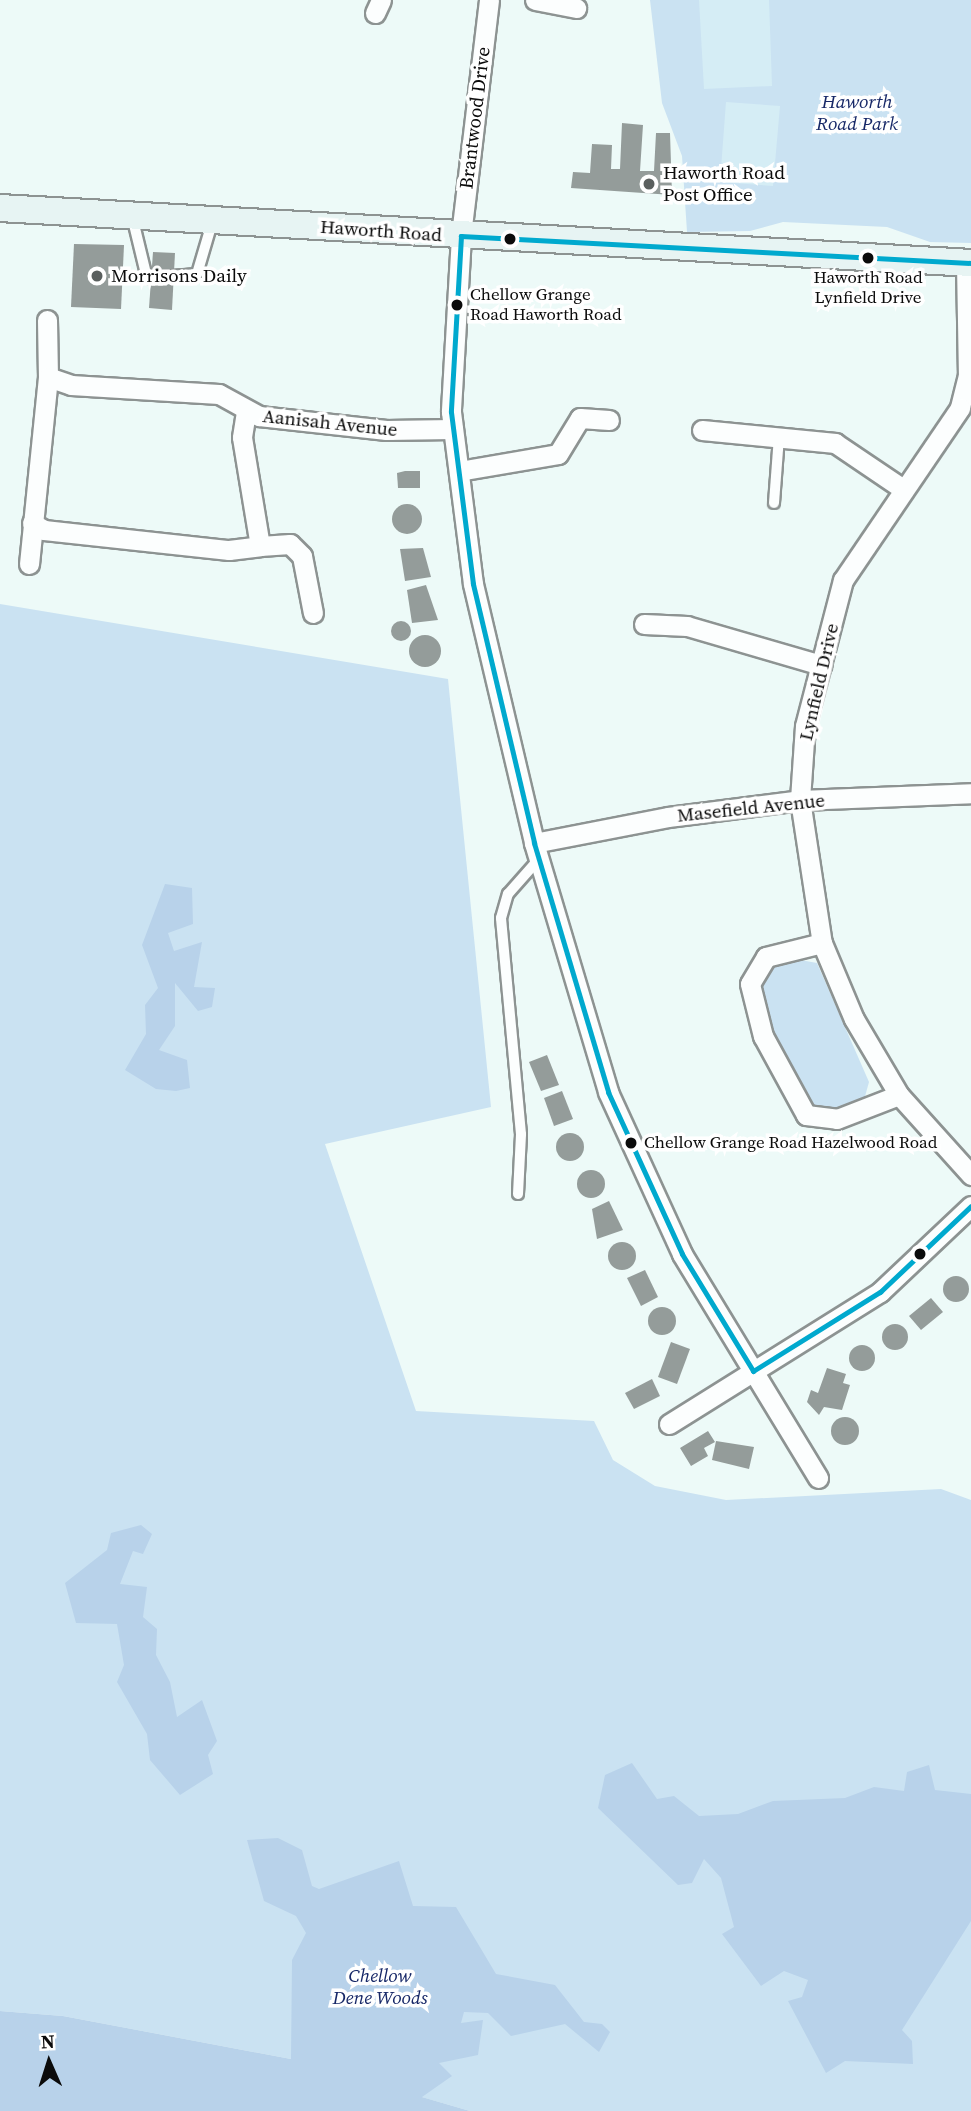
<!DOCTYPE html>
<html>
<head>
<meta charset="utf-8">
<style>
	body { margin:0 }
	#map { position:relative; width:971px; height:2111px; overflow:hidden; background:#edfaf8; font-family:"Source Serif 4",serif }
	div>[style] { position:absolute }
	.green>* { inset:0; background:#cae2f2 }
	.forest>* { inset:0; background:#b8d2ea }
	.pitch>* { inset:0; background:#d5edf5 }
	.building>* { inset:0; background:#949c9a }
	.round { border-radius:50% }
	.roads { filter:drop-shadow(2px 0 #8d9392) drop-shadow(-2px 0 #8d9392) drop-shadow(0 2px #8d9392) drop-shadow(0 -2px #8d9392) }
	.lane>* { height:10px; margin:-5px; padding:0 5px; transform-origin:5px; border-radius:5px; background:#fcfefe }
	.street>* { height:19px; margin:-9.5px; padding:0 9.5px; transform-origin:9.5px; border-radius:9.5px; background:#fcfefe }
	.secondary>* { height:26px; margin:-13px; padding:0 13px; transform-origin:13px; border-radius:13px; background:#e7f4f3 }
	.bus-1>* { height:5px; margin:-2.5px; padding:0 2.5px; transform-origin:2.5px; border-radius:2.5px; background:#00a9ce }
	.dots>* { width:19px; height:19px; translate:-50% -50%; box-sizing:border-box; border:4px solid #fff; border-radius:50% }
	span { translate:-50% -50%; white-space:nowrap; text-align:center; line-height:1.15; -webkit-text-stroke:7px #fff; paint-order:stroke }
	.bus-label { font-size:17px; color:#0b0b0b }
	.left { translate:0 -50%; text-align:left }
	.park-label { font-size:19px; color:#162767; font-style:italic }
	.street-label { font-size:19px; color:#0b0b0b }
	.poi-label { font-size:19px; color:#0b0b0b }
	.north { position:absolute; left:14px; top:2027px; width:70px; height:70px; -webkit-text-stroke:5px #fff; paint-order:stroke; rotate:357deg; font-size:19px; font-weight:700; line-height:28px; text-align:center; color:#0b0b0b }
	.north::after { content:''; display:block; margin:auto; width:24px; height:32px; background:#0b0b0b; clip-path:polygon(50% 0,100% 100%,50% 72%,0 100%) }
</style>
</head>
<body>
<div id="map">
	<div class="green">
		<i style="clip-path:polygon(650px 0,971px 0,971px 243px,930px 242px,887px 227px,783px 222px,750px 231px,687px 232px,682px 156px,662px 103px)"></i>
		<i style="clip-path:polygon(0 604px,448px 679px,491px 1107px,325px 1144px,416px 1411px,594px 1421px,613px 1460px,655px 1486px,726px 1500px,941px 1489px,971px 1500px,971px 2111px,470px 2111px,291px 2059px,63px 2016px,0 2011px)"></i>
		<i style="clip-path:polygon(795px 959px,817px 963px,869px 1082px,864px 1100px,835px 1112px,811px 1108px,772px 1033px,759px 986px,773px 965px)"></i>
	</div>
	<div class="forest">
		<i style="clip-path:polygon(165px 884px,192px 888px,193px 924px,168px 933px,174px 951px,202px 942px,194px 987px,215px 988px,212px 1007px,198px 1011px,175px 983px,175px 1026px,159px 1050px,187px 1060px,190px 1088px,176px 1091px,156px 1089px,125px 1070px,146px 1034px,145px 1005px,158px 988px,142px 945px)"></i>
		<i style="clip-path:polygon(141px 1525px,152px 1534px,143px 1554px,133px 1551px,120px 1584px,147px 1587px,143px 1617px,157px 1629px,156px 1655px,170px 1682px,177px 1717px,202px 1700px,217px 1741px,208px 1755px,213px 1774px,180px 1795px,150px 1760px,147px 1734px,117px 1682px,124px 1665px,117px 1624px,76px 1623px,65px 1583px,107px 1550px,111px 1533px)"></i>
		<i style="clip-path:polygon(632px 1763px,657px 1799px,674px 1796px,699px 1816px,738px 1814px,773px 1801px,845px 1798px,874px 1787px,904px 1791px,907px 1772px,929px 1765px,935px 1790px,971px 1794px,971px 1921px,902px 2030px,912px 2041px,913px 2064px,845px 2061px,826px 2073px,788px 2001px,802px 1997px,808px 1980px,784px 1971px,761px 1986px,722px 1934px,734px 1927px,721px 1878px,704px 1859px,692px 1883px,678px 1885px,598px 1808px,605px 1775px)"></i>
		<i style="clip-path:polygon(278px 1838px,302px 1850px,312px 1886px,319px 1889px,399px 1861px,413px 1906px,456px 1907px,496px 1974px,555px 1985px,584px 2022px,602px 2024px,610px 2032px,599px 2052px,565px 2024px,511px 2036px,488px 2013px,464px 2012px,461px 2023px,483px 2020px,478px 2055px,439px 2063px,452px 2076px,422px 2097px,470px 2111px,0 2111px,0 2011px,63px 2016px,291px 2059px,292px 1960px,306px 1933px,296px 1916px,264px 1901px,247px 1840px)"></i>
	</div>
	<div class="pitch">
		<i style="clip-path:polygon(699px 0,769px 0,772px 86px,704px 89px)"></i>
		<i style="clip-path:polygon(726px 102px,780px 106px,773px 186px,720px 182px)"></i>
	</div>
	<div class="building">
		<i style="clip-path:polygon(622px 123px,643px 125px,640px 171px,654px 171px,656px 133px,670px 133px,672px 195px,571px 188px,573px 172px,590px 173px,592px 144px,612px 145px,611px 169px,620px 169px)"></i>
		<i style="clip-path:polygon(74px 244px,124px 245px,121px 309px,71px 307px)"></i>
		<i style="clip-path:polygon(153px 252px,175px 253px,172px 310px,149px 308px)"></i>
		<i style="clip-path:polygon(405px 471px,420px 471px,420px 488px,398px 488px,397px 473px)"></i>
		<i class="round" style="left:392px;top:504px;width:30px;height:30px"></i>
		<i style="clip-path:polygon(423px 548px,431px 577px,405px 581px,400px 549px)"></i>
		<i style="clip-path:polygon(426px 585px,438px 620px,412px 623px,407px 590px)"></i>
		<i class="round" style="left:391px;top:621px;width:20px;height:20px"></i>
		<i class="round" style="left:409px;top:635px;width:32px;height:32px"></i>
		<i style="clip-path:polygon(547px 1055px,559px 1085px,541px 1091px,529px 1062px)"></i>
		<i style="clip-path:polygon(562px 1091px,573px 1119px,554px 1126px,544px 1098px)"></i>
		<i class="round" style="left:556px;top:1133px;width:28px;height:28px"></i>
		<i class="round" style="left:577px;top:1170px;width:28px;height:28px"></i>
		<i style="clip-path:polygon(609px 1201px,623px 1230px,597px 1239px,592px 1209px)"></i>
		<i class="round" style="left:608px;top:1242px;width:28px;height:28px"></i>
		<i style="clip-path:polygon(645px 1270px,658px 1297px,641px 1306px,627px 1278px)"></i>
		<i class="round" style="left:943px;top:1276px;width:26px;height:26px"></i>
		<i style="clip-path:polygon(931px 1298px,943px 1312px,921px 1330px,909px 1316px)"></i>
		<i class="round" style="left:648px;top:1307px;width:28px;height:28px"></i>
		<i class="round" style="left:882px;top:1324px;width:26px;height:26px"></i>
		<i style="clip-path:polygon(671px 1342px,690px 1349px,677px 1384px,658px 1377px)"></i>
		<i class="round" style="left:849px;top:1345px;width:26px;height:26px"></i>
		<i style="clip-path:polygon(827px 1368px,846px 1374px,843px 1383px,850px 1385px,842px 1410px,824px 1407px,819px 1415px,807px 1402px,811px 1390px,818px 1393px)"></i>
		<i style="clip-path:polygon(652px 1379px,660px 1396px,634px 1409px,625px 1393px)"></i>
		<i class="round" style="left:831px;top:1417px;width:28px;height:28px"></i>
		<i style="clip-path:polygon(708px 1431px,715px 1442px,704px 1448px,708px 1456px,691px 1466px,680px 1448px)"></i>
		<i style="clip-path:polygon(716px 1441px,754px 1447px,749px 1469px,712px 1460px)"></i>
	</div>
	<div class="roads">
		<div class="lane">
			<i style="left:132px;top:216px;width:64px;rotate:76.4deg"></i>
			<i style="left:147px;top:278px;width:50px;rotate:-4.6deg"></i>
			<i style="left:197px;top:274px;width:53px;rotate:-73.6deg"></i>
			<i style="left:774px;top:503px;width:66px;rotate:-85.7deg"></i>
			<i style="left:518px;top:1194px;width:60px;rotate:-87.1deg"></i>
			<i style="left:521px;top:1134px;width:217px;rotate:-95.3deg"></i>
			<i style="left:501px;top:918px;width:25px;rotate:-74deg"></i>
			<i style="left:508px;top:894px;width:47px;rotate:-48.5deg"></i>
		</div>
		<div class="street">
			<i style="left:489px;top:0;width:238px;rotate:96.8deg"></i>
			<i style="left:461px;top:236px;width:176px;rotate:93.3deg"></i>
			<i style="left:451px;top:412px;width:173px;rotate:82.7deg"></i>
			<i style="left:473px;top:584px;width:266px;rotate:76.7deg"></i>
			<i style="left:534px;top:843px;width:260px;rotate:73.4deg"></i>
			<i style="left:608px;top:1092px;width:178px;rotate:65.4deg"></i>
			<i style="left:682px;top:1254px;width:262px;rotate:58.7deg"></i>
			<i style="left:535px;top:0;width:42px;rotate:11deg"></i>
			<i style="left:375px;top:13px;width:14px;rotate:-65deg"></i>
			<i style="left:966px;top:263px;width:112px;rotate:89deg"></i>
			<i style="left:968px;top:375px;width:34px;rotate:104deg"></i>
			<i style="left:960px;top:408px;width:208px;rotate:124.2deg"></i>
			<i style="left:843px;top:580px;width:151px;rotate:104.6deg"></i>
			<i style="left:805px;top:726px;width:74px;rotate:93.9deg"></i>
			<i style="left:800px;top:800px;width:145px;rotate:81.3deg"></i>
			<i style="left:822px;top:943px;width:82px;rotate:67.2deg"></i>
			<i style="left:854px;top:1019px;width:88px;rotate:59.4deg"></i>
			<i style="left:899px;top:1095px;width:108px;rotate:48deg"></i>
			<i style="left:47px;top:320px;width:57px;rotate:89deg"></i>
			<i style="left:702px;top:430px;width:134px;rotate:5.6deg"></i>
			<i style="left:835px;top:443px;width:78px;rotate:34.1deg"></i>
			<i style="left:459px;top:471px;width:100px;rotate:-9.7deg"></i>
			<i style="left:558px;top:454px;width:42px;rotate:-58.6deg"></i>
			<i style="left:580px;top:418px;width:29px;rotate:4deg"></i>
			<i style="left:32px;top:523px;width:14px;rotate:30deg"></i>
			<i style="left:44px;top:530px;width:186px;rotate:6.2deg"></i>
			<i style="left:229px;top:550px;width:31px;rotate:-7deg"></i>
			<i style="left:260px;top:546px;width:110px;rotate:-99.4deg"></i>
			<i style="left:242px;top:437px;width:26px;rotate:-81deg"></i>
			<i style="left:260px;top:546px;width:30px;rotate:-4deg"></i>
			<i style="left:290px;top:544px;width:17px;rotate:45deg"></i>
			<i style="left:302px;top:556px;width:58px;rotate:79.1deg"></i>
			<i style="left:29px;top:564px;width:188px;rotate:-84.2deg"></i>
			<i style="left:48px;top:377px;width:24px;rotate:19deg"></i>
			<i style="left:71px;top:385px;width:148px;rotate:3.5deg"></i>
			<i style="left:219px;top:394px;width:46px;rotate:28.8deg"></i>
			<i style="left:259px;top:416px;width:128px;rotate:6.3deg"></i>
			<i style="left:386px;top:430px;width:67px;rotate:-0.9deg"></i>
			<i style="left:644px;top:624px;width:43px;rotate:2.7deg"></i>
			<i style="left:687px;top:626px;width:140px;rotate:16.2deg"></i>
			<i style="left:534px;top:843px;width:136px;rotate:-11deg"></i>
			<i style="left:668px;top:817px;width:133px;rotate:-7.3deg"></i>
			<i style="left:800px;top:800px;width:171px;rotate:-2.3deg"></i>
			<i style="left:822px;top:943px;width:58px;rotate:166deg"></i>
			<i style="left:766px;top:957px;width:31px;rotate:121deg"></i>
			<i style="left:750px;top:984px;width:54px;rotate:76deg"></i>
			<i style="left:763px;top:1036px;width:90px;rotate:61.4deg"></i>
			<i style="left:806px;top:1115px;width:31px;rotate:7deg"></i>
			<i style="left:837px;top:1119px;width:66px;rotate:-21.2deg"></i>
			<i style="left:669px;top:1424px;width:249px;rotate:-32deg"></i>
			<i style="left:880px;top:1292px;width:125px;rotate:-43.4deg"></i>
		</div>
		<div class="secondary">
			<i style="left:0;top:208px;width:973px;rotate:3.24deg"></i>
		</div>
	</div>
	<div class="bus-1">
		<i style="left:971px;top:263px;width:511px;rotate:-176.97deg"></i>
		<i style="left:461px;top:236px;width:176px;rotate:93.3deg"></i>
		<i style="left:451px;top:412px;width:173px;rotate:82.7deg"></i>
		<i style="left:473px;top:584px;width:266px;rotate:76.7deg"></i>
		<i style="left:534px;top:843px;width:260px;rotate:73.4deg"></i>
		<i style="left:608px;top:1092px;width:178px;rotate:65.4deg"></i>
		<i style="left:682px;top:1254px;width:137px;rotate:58.7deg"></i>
		<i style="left:753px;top:1371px;width:150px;rotate:-31.9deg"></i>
		<i style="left:880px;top:1292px;width:125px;rotate:-43.4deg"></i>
	</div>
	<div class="dots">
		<i style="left:649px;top:184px;background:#5a5f5e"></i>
		<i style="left:510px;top:239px;background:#0b0b0b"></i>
		<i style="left:868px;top:258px;background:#0b0b0b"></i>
		<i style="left:97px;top:276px;background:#5a5f5e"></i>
		<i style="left:457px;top:305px;background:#0b0b0b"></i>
		<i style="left:631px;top:1143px;background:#0b0b0b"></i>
		<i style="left:920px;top:1254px;background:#0b0b0b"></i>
	</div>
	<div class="bus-label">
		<span style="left:868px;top:288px">Haworth Road<br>Lynfield Drive</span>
		<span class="left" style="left:470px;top:305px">Chellow Grange<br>Road Haworth Road</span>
		<span class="left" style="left:644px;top:1143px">Chellow Grange Road Hazelwood Road</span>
	</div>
	<div class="park-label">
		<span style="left:857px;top:113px">Haworth<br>Road Park</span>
		<span style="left:380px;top:1987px">Chellow<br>Dene Woods</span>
	</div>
	<div class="street-label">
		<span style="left:475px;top:118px;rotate:-83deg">Brantwood Drive</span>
		<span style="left:381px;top:231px;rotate:4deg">Haworth Road</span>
		<span style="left:330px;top:423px;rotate:6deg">Aanisah Avenue</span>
		<span style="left:819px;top:682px;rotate:-77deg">Lynfield Drive</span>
		<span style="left:751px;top:808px;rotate:-6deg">Masefield Avenue</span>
	</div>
	<div class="poi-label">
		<span class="left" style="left:663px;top:184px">Haworth Road<br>Post Office</span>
		<span class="left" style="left:111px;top:276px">Morrisons Daily</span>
	</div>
	<div class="north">N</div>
</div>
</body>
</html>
